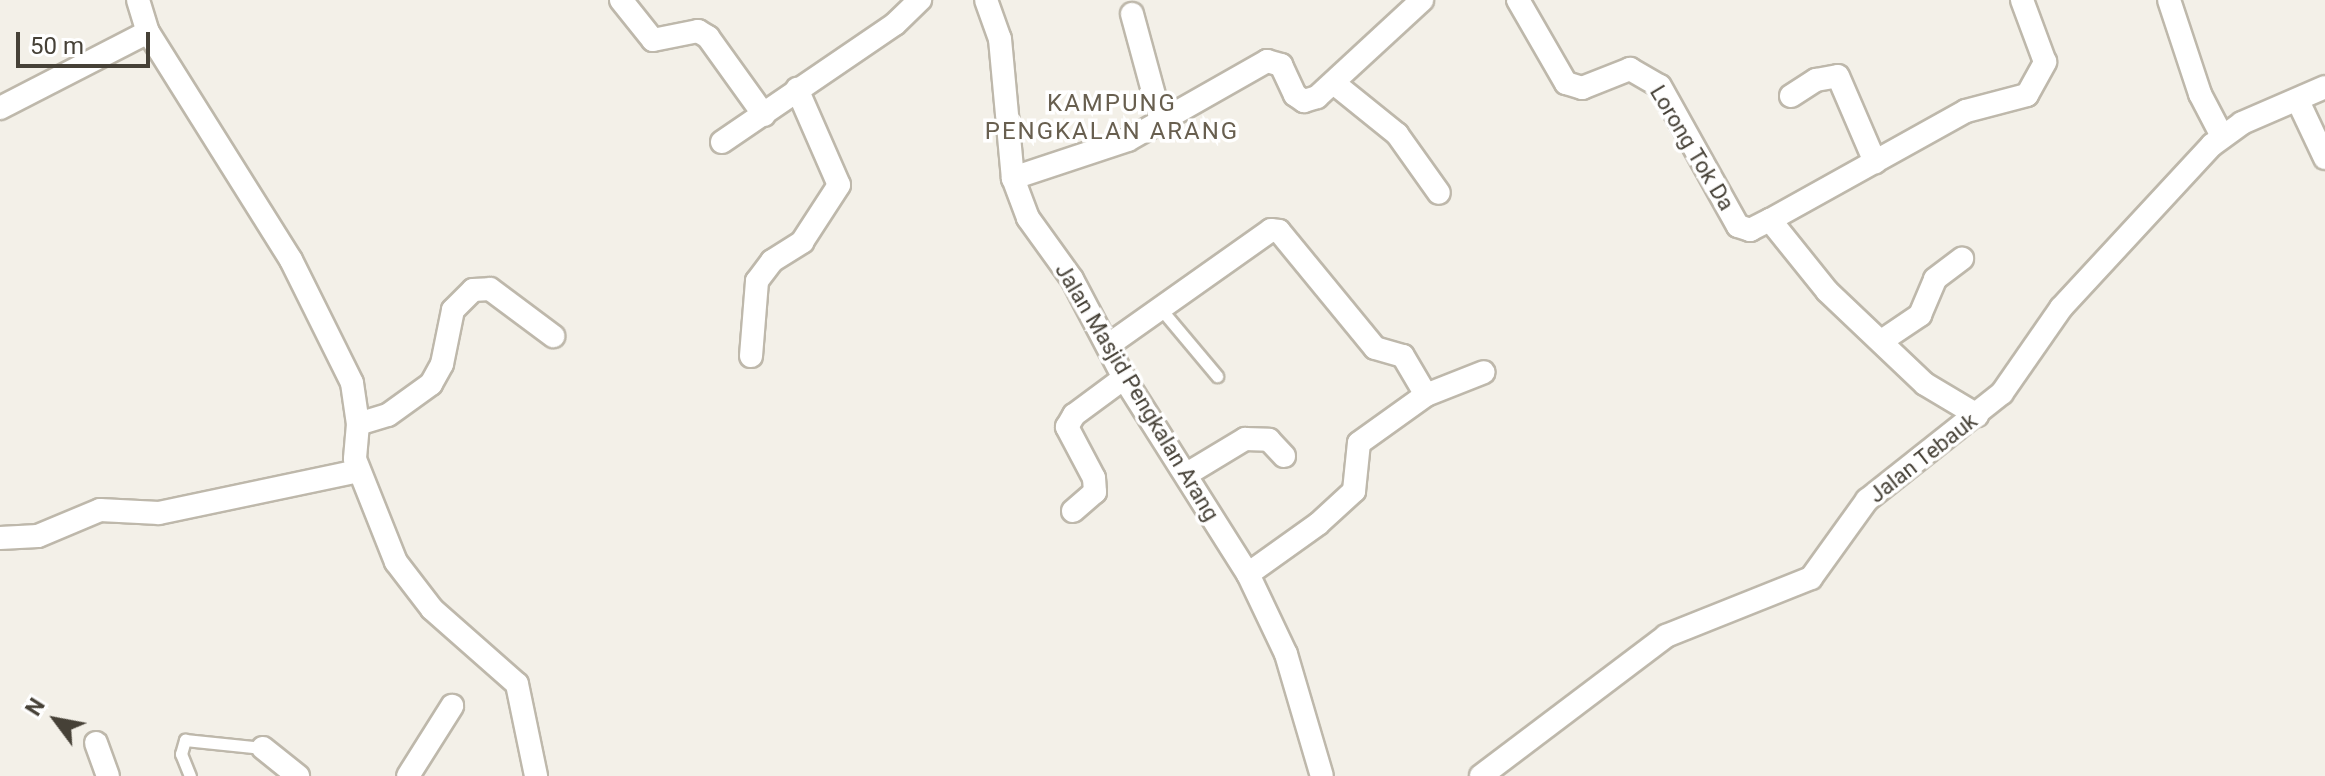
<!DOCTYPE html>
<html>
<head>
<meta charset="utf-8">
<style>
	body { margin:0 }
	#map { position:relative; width:2325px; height:776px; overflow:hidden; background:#f3f0e8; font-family:Roboto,sans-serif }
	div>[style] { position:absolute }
	.roads { filter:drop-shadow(2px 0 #beb8ab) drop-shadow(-2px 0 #beb8ab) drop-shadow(0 2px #beb8ab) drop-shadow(0 -2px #beb8ab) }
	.service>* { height:11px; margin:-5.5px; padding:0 5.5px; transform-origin:5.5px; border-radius:5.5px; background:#fff }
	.minor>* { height:22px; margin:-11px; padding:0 11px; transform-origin:11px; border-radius:11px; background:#fff }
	span { translate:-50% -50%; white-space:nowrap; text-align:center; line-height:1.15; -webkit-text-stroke:7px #fff; paint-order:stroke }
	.street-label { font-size:22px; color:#464137 }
	.neighbourhood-label { font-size:24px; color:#685f4f; letter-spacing:2px }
	.north { position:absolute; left:16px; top:680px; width:80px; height:80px; -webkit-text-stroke:6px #fff; paint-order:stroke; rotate:302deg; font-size:22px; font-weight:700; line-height:32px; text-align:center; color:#464137 }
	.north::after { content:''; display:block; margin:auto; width:28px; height:36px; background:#464137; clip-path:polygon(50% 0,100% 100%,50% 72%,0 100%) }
	.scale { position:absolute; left:16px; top:32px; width:134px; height:36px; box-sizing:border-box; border:4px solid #464137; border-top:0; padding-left:10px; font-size:24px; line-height:28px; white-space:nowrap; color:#464137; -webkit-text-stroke:6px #fff; paint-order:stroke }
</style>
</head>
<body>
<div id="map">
	<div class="roads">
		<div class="service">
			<i style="left:1160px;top:308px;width:89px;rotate:50deg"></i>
			<i style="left:190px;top:776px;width:24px;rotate:-112deg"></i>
			<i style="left:181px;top:754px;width:15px;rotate:-74deg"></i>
			<i style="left:185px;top:740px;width:78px;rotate:5.9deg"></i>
		</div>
		<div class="minor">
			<i style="left:138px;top:0;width:34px;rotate:73deg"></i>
			<i style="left:148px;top:32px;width:269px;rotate:57.9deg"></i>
			<i style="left:291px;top:260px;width:137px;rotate:63.6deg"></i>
			<i style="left:352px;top:383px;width:41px;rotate:81.7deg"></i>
			<i style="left:358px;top:424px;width:35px;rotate:95deg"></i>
			<i style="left:355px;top:459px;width:111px;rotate:68.3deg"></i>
			<i style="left:396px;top:562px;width:59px;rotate:52.5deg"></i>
			<i style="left:432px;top:609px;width:113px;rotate:41.4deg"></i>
			<i style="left:517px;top:684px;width:94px;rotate:78.3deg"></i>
			<i style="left:621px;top:0;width:51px;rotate:51.3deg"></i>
			<i style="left:653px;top:40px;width:46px;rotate:-11.3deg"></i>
			<i style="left:698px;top:31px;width:12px;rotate:31deg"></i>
			<i style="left:708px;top:37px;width:96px;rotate:54.3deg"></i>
			<i style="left:986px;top:0;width:41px;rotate:70.3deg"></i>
			<i style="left:1000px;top:39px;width:140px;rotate:84.7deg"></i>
			<i style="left:1013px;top:178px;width:43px;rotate:69.4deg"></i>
			<i style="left:1028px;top:218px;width:75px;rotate:54.2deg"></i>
			<i style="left:1072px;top:279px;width:112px;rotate:62.3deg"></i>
			<i style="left:1124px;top:378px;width:232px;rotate:57.7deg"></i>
			<i style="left:1248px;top:574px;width:89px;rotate:64.6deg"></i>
			<i style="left:1286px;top:654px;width:127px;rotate:73.6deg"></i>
			<i style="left:1518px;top:0;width:96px;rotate:60deg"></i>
			<i style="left:1566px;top:83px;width:17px;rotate:17deg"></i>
			<i style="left:1582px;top:88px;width:52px;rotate:-21.6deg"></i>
			<i style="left:1630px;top:69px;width:34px;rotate:30deg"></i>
			<i style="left:1660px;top:86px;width:160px;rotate:60.9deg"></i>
			<i style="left:1738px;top:226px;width:13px;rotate:18deg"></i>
			<i style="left:1750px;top:230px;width:22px;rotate:-27deg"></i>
			<i style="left:1770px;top:220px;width:91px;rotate:51.2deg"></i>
			<i style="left:1827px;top:291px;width:135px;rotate:43.5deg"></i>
			<i style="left:1925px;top:384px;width:61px;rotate:30.8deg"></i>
			<i style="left:2169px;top:0;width:99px;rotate:71.7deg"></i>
			<i style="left:2200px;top:94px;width:47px;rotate:62.4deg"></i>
			<i style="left:1132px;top:14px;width:111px;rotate:74.8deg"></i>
			<i style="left:1335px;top:84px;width:80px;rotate:38.9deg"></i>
			<i style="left:1397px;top:134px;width:72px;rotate:54.6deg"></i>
			<i style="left:1791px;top:96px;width:30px;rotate:-33deg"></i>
			<i style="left:1816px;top:80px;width:22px;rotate:-10deg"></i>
			<i style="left:1838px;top:76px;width:94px;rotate:66.7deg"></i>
			<i style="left:2298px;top:101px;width:63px;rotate:64.7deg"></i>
			<i style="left:0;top:108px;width:166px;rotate:-27.2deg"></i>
			<i style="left:722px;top:142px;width:209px;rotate:-34.3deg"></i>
			<i style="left:895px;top:24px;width:35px;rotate:-44deg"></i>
			<i style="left:1013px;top:178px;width:121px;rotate:-18.3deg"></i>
			<i style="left:1128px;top:140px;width:160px;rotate:-29.6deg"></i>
			<i style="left:1267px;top:61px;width:15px;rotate:16deg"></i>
			<i style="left:1281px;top:65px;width:33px;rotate:65deg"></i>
			<i style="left:1295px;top:95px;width:11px;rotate:34deg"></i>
			<i style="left:1304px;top:101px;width:14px;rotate:-17deg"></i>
			<i style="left:1317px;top:97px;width:143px;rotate:-42.7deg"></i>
			<i style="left:1770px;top:220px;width:224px;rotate:-29.1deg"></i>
			<i style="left:1966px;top:111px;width:63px;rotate:-14.7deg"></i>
			<i style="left:2027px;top:95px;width:38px;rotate:-61deg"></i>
			<i style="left:2045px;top:62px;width:66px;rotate:-110.4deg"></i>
			<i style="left:1883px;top:340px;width:45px;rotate:-34deg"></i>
			<i style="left:1920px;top:315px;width:39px;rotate:-67deg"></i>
			<i style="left:1935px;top:279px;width:34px;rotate:-37deg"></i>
			<i style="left:1110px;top:344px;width:197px;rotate:-35.3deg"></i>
			<i style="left:1271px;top:230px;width:8px;rotate:7deg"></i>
			<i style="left:1279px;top:231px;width:151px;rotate:50.6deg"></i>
			<i style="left:1375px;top:348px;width:29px;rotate:16deg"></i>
			<i style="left:1403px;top:356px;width:45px;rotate:59.5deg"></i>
			<i style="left:751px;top:356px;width:75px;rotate:-85.4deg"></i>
			<i style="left:757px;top:281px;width:25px;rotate:-53deg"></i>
			<i style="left:772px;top:261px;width:36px;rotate:-32deg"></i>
			<i style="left:802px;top:242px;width:68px;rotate:-57deg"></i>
			<i style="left:839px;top:185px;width:105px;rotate:-113.6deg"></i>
			<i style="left:358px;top:424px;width:31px;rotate:-17deg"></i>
			<i style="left:388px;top:415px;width:53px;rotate:-35.8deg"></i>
			<i style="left:431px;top:384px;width:23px;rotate:-61deg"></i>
			<i style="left:442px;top:364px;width:55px;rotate:-78.5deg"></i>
			<i style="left:453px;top:310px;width:28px;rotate:-45deg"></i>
			<i style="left:473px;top:290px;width:17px;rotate:-3deg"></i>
			<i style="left:490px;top:289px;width:79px;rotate:36.7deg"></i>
			<i style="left:1187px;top:474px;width:68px;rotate:-31.1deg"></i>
			<i style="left:1245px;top:439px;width:24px;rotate:2deg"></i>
			<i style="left:1269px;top:440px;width:22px;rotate:47deg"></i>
			<i style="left:1073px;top:511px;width:29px;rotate:-41deg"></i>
			<i style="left:1095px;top:492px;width:14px;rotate:-94deg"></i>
			<i style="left:1094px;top:478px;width:58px;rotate:-117.9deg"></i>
			<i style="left:1067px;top:427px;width:14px;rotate:-60deg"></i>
			<i style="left:1074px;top:415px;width:62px;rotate:-36.5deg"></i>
			<i style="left:0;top:538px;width:38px;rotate:-3deg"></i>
			<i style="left:38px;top:536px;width:67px;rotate:-22.8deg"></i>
			<i style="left:100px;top:510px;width:59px;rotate:2.9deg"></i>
			<i style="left:159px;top:513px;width:203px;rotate:-11.9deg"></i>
			<i style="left:1248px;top:574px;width:86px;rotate:-35.5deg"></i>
			<i style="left:1318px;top:524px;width:49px;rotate:-42.5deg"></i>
			<i style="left:1354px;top:491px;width:48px;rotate:-84.1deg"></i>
			<i style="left:1359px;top:443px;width:82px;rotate:-35.6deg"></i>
			<i style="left:1426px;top:395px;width:62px;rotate:-21.6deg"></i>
			<i style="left:96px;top:743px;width:35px;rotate:70deg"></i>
			<i style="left:263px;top:748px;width:45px;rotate:38.7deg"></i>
			<i style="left:408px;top:776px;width:83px;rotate:-57.8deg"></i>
			<i style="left:1481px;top:776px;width:232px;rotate:-37.1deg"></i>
			<i style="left:1666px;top:636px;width:156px;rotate:-21.8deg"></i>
			<i style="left:1811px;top:578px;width:96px;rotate:-54.3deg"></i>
			<i style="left:1867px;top:500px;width:172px;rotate:-38.4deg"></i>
			<i style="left:2002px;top:393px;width:103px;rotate:-55.2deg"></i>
			<i style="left:2061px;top:308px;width:222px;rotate:-47.2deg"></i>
			<i style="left:2212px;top:145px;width:37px;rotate:-36deg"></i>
			<i style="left:2242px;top:123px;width:90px;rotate:-23.4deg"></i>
		</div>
	</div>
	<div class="street-label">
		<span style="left:1692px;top:148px;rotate:59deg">Lorong Tok Da</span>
		<span style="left:1137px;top:392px;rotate:59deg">Jalan Masjid Pengkalan Arang</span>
		<span style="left:1923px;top:458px;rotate:-38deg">Jalan Tebauk</span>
	</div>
	<div class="neighbourhood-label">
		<span style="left:1112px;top:118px">KAMPUNG<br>PENGKALAN ARANG</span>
	</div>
	<div class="north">N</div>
	<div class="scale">50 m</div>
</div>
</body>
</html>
